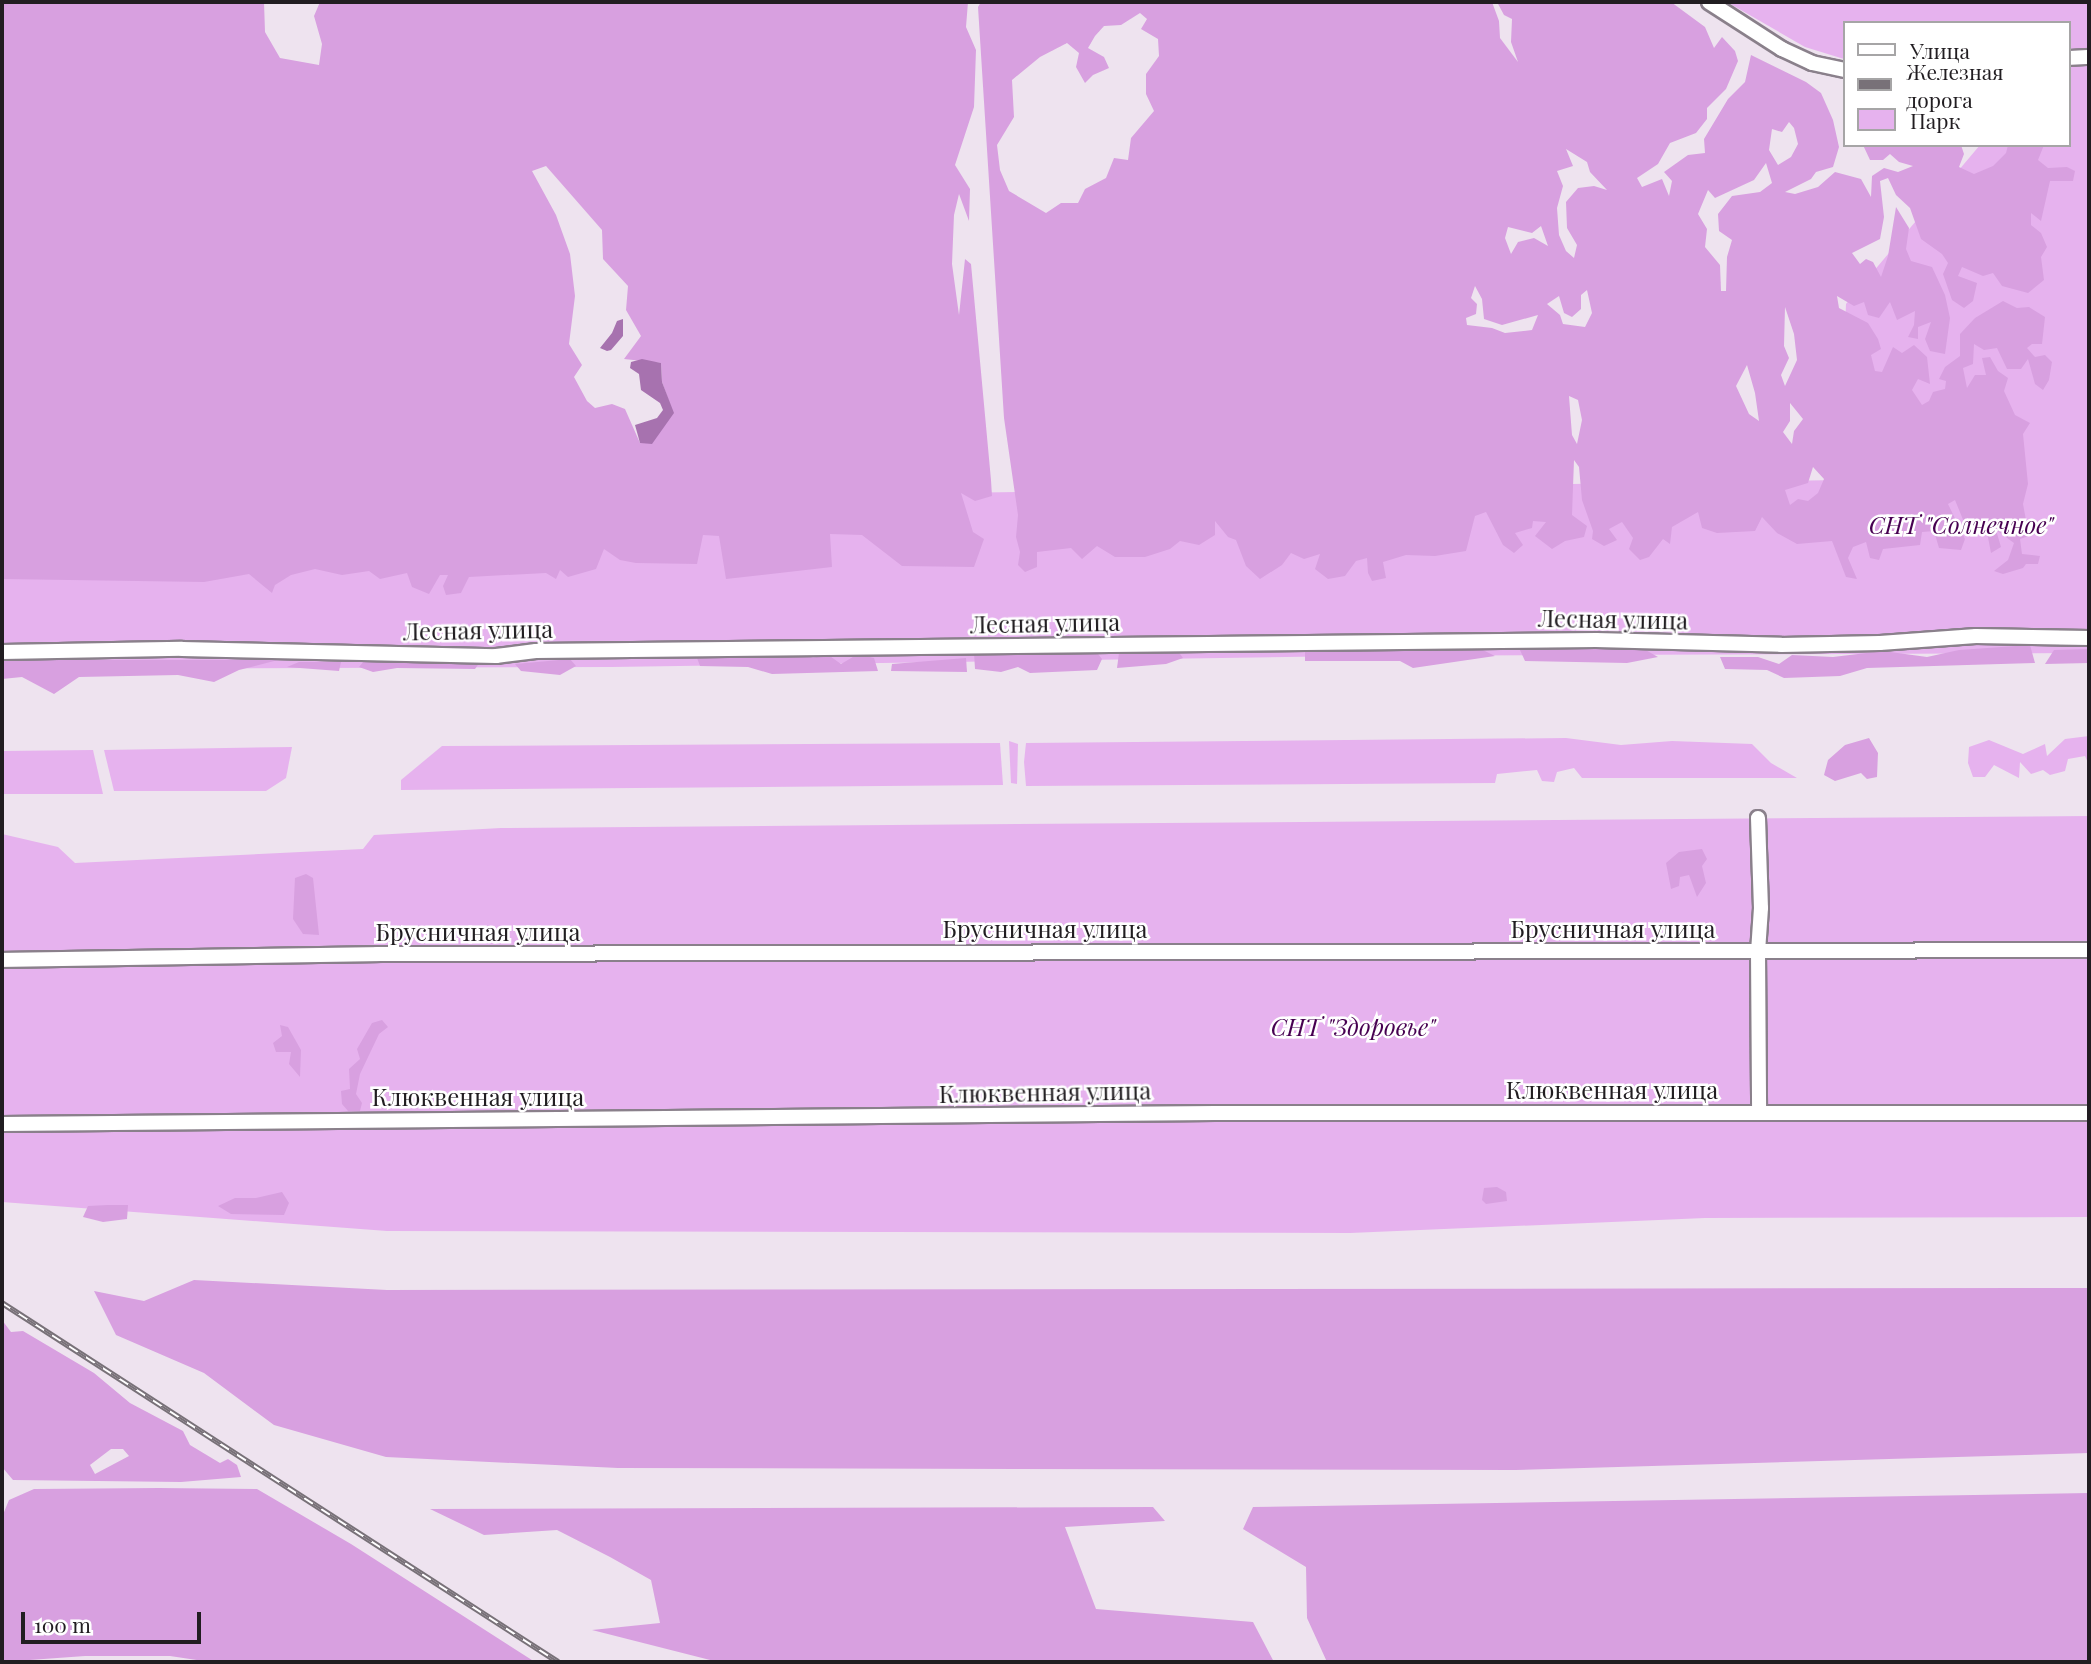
<!DOCTYPE html>
<html>
<head>
<meta charset="utf-8">
<style>
	body { margin:0 }
	#map { position:relative; width:2091px; height:1664px; overflow:hidden; background:#eee3ef; font-family:"Playfair Display",serif }
	div>[style] { position:absolute }
	.green>* { inset:0; background:#e6b2ee }
	.forest>* { inset:0; background:#d8a0e0 }
	.water>* { inset:0; background:#a772af }
	.roads { filter:drop-shadow(2px 0 #8a808b) drop-shadow(-2px 0 #8a808b) drop-shadow(0 2px #8a808b) drop-shadow(0 -2px #8a808b) }
	.minor>* { height:14px; margin:-7px; padding:0 7px; transform-origin:7px; border-radius:7px; background:#fff }
	.rail>* { height:6px; margin-top:-3px; transform-origin:0; background:repeating-linear-gradient(90deg,#fff 0 10px,#787178 0 20px); box-sizing:border-box; border-block:2px solid #787178 }
	span { translate:-50% -50%; white-space:nowrap; text-align:center; line-height:1.15; -webkit-text-stroke:5px #fff; paint-order:stroke }
	.park-label { font-size:24px; color:#470051; font-style:italic }
	.street-label { font-size:24px; color:#211d21 }
	.frame { position:absolute; inset:0; border:4px solid #211d21; pointer-events:none }
	.legend { position:absolute; left:1843px; top:21px; width:228px; height:126px; box-sizing:border-box; background:#fff; border:2px solid #a6a5a6; margin:0; padding:9px 12px; list-style:none; font-size:21px; color:#211d21 }
	.legend li { display:flex; align-items:center; gap:14px; height:35px }
	.legend b { width:35px; border:2px solid #a6a5a6 }
	.scale { position:absolute; left:21px; top:1612px; width:180px; height:32px; box-sizing:border-box; border:4px solid #211d21; border-top:0; padding-left:9px; font-size:21px; line-height:24px; white-space:nowrap; color:#211d21; -webkit-text-stroke:5px #fff; paint-order:stroke }
</style>
</head>
<body>
<div id="map">
	<div class="green">
		<i style="clip-path:polygon(1727px 2px,2089px 2px,2089px 653px,1350px 656px,611px 667px,2px 669px,2px 507px,1839px 480px,1846px 304px,1980px 145px,2068px 145px,2068px 23px,1844px 23px,1844px 59px,1805px 47px)"></i>
		<i style="clip-path:polygon(2089px 736px,2089px 765px,2085px 756px,2068px 759px,2065px 771px,2050px 775px,2043px 770px,2031px 774px,2020px 762px,2019px 778px,1994px 765px,1985px 777px,1973px 777px,1968px 763px,1969px 747px,1989px 740px,2023px 754px,2045px 744px,2047px 756px,2065px 739px)"></i>
		<i style="clip-path:polygon(1566px 738px,1621px 745px,1672px 741px,1752px 744px,1771px 763px,1797px 778px,1582px 778px,1574px 768px,1557px 772px,1554px 782px,1542px 781px,1537px 770px,1497px 774px,1495px 783px,1026px 786px,1024px 762px,1026px 743px)"></i>
		<i style="clip-path:polygon(1009px 741px,1018px 744px,1017px 784px,1011px 783px)"></i>
		<i style="clip-path:polygon(1000px 743px,1003px 785px,401px 790px,401px 780px,442px 746px)"></i>
		<i style="clip-path:polygon(292px 747px,286px 778px,266px 791px,114px 791px,104px 750px)"></i>
		<i style="clip-path:polygon(93px 750px,103px 794px,2px 794px,2px 751px)"></i>
		<i style="clip-path:polygon(2089px 816px,2089px 1217px,1705px 1218px,1350px 1233px,387px 1231px,2px 1202px,2px 834px,58px 847px,75px 863px,363px 849px,374px 835px,501px 828px)"></i>
	</div>
	<div class="forest">
		<i style="clip-path:polygon(evenodd,2px 2px,264px 2px,265px 32px,280px 58px,319px 65px,322px 44px,314px 16px,320px 2px,968px 2px,966px 27px,976px 50px,974px 107px,955px 165px,970px 189px,969px 221px,959px 194px,954px 215px,952px 264px,959px 315px,965px 259px,971px 264px,991px 480px,992px 496px,975px 501px,961px 493px,973px 532px,984px 539px,974px 567px,902px 566px,862px 535px,830px 534px,832px 567px,726px 579px,719px 536px,703px 535px,697px 564px,636px 563px,620px 560px,604px 549px,596px 569px,568px 577px,560px 570px,556px 579px,546px 573px,469px 577px,461px 593px,446px 595px,443px 586px,448px 575px,440px 575px,429px 594px,412px 587px,407px 573px,380px 579px,369px 571px,342px 575px,315px 569px,291px 575px,275px 585px,272px 593px,249px 574px,204px 582px,2px 579px,2px 2px,546px 166px,602px 230px,603px 259px,628px 286px,626px 310px,641px 336px,624px 359px,661px 363px,662px 382px,673px 413px,640px 443px,625px 409px,612px 404px,595px 408px,587px 401px,574px 377px,582px 365px,569px 344px,575px 296px,570px 254px,556px 215px,532px 171px,546px 166px)"></i>
		<i style="clip-path:polygon(evenodd,981px 2px,1492px 2px,1499px 21px,1500px 38px,1518px 62px,1511px 42px,1512px 19px,1504px 15px,1497px 2px,1671px 2px,1705px 27px,1714px 48px,1722px 37px,1735px 51px,1738px 61px,1726px 89px,1707px 108px,1707px 119px,1696px 133px,1670px 143px,1658px 164px,1637px 178px,1642px 187px,1662px 179px,1669px 196px,1672px 181px,1664px 172px,1688px 155px,1705px 153px,1704px 139px,1728px 99px,1745px 82px,1751px 55px,1806px 82px,1821px 93px,1833px 120px,1839px 147px,1833px 167px,1816px 172px,1811px 179px,1785px 192px,1795px 194px,1818px 187px,1835px 172px,1861px 179px,1871px 197px,1872px 176px,1884px 168px,1898px 172px,1913px 166px,1899px 162px,1890px 154px,1883px 160px,1870px 160px,1863px 145px,1961px 145px,1964px 154px,1959px 167px,1974px 174px,1993px 166px,2006px 153px,2008px 145px,2044px 145px,2038px 160px,2048px 168px,2067px 167px,2075px 171px,2073px 181px,2050px 181px,2041px 221px,2031px 213px,2031px 225px,2041px 233px,2047px 247px,2041px 257px,2044px 280px,2028px 293px,2002px 286px,1993px 273px,1983px 276px,1962px 267px,1958px 276px,1977px 283px,1973px 301px,1964px 308px,1952px 300px,1943px 274px,1948px 263px,1942px 254px,1921px 239px,1910px 208px,1896px 195px,1888px 178px,1880px 181px,1884px 217px,1880px 239px,1852px 253px,1860px 264px,1866px 259px,1873px 262px,1881px 277px,1888px 256px,1896px 207px,1909px 228px,1906px 249px,1911px 261px,1932px 267px,1945px 295px,1950px 318px,1945px 354px,1930px 351px,1925px 339px,1931px 322px,1918px 327px,1918px 339px,1908px 337px,1914px 325px,1915px 311px,1897px 320px,1890px 302px,1879px 318px,1868px 315px,1864px 302px,1854px 306px,1837px 296px,1839px 308px,1868px 323px,1878px 339px,1881px 349px,1871px 355px,1875px 371px,1882px 372px,1893px 347px,1902px 353px,1914px 345px,1927px 357px,1930px 384px,1918px 379px,1912px 390px,1922px 405px,1929px 401px,1933px 392px,1945px 389px,1946px 381px,1939px 379px,1945px 367px,1960px 356px,1960px 334px,1975px 318px,2003px 301px,2017px 308px,2029px 307px,2045px 317px,2042px 344px,2032px 344px,2027px 348px,2035px 357px,2045px 355px,2052px 362px,2049px 380px,2043px 390px,2035px 384px,2028px 359px,2021px 369px,2007px 369px,1997px 348px,1984px 350px,1974px 344px,1973px 364px,1963px 368px,1967px 388px,1975px 375px,1986px 375px,1982px 358px,1990px 357px,1998px 371px,2008px 378px,2004px 391px,2015px 415px,2030px 423px,2023px 434px,2028px 484px,2023px 504px,2029px 536px,2020px 539px,2022px 554px,2040px 556px,2038px 564px,2026px 564px,2023px 568px,2003px 574px,1994px 571px,2008px 560px,2014px 543px,1996px 530px,2001px 547px,1991px 553px,1987px 532px,1979px 532px,1966px 527px,1955px 500px,1948px 504px,1965px 539px,1961px 550px,1939px 548px,1934px 531px,1922px 532px,1920px 545px,1883px 549px,1879px 560px,1870px 558px,1866px 542px,1853px 547px,1848px 558px,1857px 579px,1846px 577px,1832px 541px,1797px 544px,1777px 533px,1762px 517px,1755px 531px,1717px 533px,1702px 528px,1698px 512px,1672px 527px,1670px 544px,1663px 539px,1649px 557px,1640px 560px,1629px 549px,1633px 538px,1622px 522px,1609px 529px,1617px 540px,1604px 546px,1592px 539px,1593px 531px,1582px 500px,1579px 467px,1574px 460px,1572px 515px,1587px 526px,1584px 537px,1565px 541px,1552px 549px,1535px 536px,1546px 522px,1533px 521px,1532px 528px,1515px 533px,1523px 545px,1514px 553px,1503px 545px,1486px 512px,1475px 516px,1466px 551px,1435px 556px,1406px 555px,1383px 562px,1386px 578px,1372px 581px,1368px 573px,1367px 558px,1356px 561px,1345px 576px,1328px 579px,1315px 569px,1320px 554px,1304px 559px,1291px 553px,1282px 565px,1260px 579px,1246px 566px,1236px 540px,1228px 537px,1215px 521px,1215px 535px,1199px 545px,1180px 541px,1170px 549px,1145px 557px,1115px 557px,1097px 546px,1082px 559px,1071px 548px,1037px 552px,1037px 567px,1025px 572px,1018px 565px,1020px 552px,1016px 537px,1018px 515px,1004px 418px,978px 7px,981px 2px,1140px 13px,1147px 19px,1141px 29px,1158px 39px,1159px 56px,1146px 74px,1146px 94px,1154px 111px,1131px 138px,1128px 160px,1114px 158px,1106px 178px,1085px 189px,1078px 203px,1061px 203px,1046px 213px,1009px 191px,1000px 170px,997px 145px,1014px 117px,1012px 80px,1040px 57px,1067px 43px,1079px 53px,1076px 67px,1085px 83px,1093px 75px,1109px 68px,1104px 57px,1088px 48px,1095px 36px,1104px 26px,1121px 25px,1140px 13px,981px 2px,1789px 122px,1794px 128px,1798px 144px,1791px 157px,1778px 165px,1769px 150px,1772px 129px,1782px 132px,1789px 122px,981px 2px,1566px 149px,1587px 162px,1590px 172px,1607px 190px,1594px 186px,1578px 188px,1566px 202px,1567px 228px,1577px 245px,1574px 258px,1566px 251px,1559px 235px,1557px 208px,1563px 186px,1557px 171px,1573px 166px,1566px 149px,981px 2px,1766px 163px,1772px 183px,1760px 192px,1732px 196px,1718px 214px,1719px 231px,1732px 240px,1727px 257px,1726px 291px,1721px 291px,1720px 265px,1705px 247px,1707px 229px,1698px 214px,1708px 190px,1715px 198px,1754px 180px,1766px 163px,981px 2px,1541px 226px,1548px 246px,1534px 238px,1518px 242px,1511px 254px,1505px 238px,1508px 227px,1532px 233px,1541px 226px,981px 2px,1475px 286px,1482px 299px,1484px 319px,1502px 325px,1538px 315px,1532px 330px,1505px 333px,1492px 328px,1467px 325px,1466px 318px,1476px 314px,1477px 304px,1471px 298px,1475px 286px,981px 2px,1587px 290px,1592px 313px,1585px 327px,1563px 324px,1560px 315px,1547px 304px,1559px 296px,1564px 313px,1572px 317px,1581px 309px,1581px 295px,1587px 290px,981px 2px,1785px 307px,1794px 334px,1797px 360px,1785px 386px,1781px 375px,1789px 358px,1784px 346px,1785px 307px,981px 2px,1747px 365px,1755px 393px,1759px 421px,1749px 414px,1736px 386px,1747px 365px,981px 2px,1569px 396px,1578px 400px,1582px 420px,1577px 444px,1572px 435px,1569px 396px,981px 2px,1790px 403px,1803px 419px,1794px 431px,1792px 444px,1783px 432px,1790px 421px,1790px 403px,981px 2px,1813px 467px,1824px 479px,1818px 493px,1808px 501px,1798px 499px,1790px 505px,1785px 490px,1808px 483px,1813px 467px)"></i>
		<i style="clip-path:polygon(2030px 645px,2035px 663px,1867px 668px,1840px 676px,1784px 678px,1767px 670px,1725px 669px,1720px 657px,1758px 657px,1779px 664px,1792px 655px,1833px 657px,1883px 651px,1927px 657px,1959px 650px)"></i>
		<i style="clip-path:polygon(1477px 647px,1495px 656px,1413px 668px,1400px 661px,1305px 661px,1305px 651px)"></i>
		<i style="clip-path:polygon(1552px 648px,1642px 648px,1658px 657px,1627px 663px,1525px 661px,1520px 650px)"></i>
		<i style="clip-path:polygon(2089px 649px,2089px 663px,2045px 664px,2054px 650px)"></i>
		<i style="clip-path:polygon(1095px 650px,1102px 659px,1097px 670px,1030px 673px,1018px 667px,1001px 672px,975px 669px,974px 653px)"></i>
		<i style="clip-path:polygon(1177px 650px,1183px 658px,1166px 664px,1117px 668px,1119px 653px)"></i>
		<i style="clip-path:polygon(802px 654px,813px 658px,827px 654px,841px 664px,858px 654px,874px 658px,878px 671px,772px 674px,748px 667px,700px 666px,697px 658px)"></i>
		<i style="clip-path:polygon(966px 658px,967px 672px,891px 671px,892px 664px)"></i>
		<i style="clip-path:polygon(570px 659px,576px 666px,560px 675px,521px 671px,515px 664px)"></i>
		<i style="clip-path:polygon(2px 660px,278px 660px,239px 670px,214px 682px,178px 675px,79px 677px,54px 694px,22px 677px,2px 679px)"></i>
		<i style="clip-path:polygon(364px 661px,480px 662px,475px 669px,397px 668px,373px 672px,359px 667px)"></i>
		<i style="clip-path:polygon(299px 662px,341px 662px,339px 671px,287px 667px)"></i>
		<i style="clip-path:polygon(1869px 738px,1878px 753px,1877px 777px,1867px 779px,1861px 773px,1835px 781px,1824px 775px,1828px 760px,1845px 745px)"></i>
		<i style="clip-path:polygon(1702px 849px,1707px 859px,1702px 866px,1706px 883px,1697px 897px,1689px 875px,1680px 877px,1679px 886px,1671px 889px,1666px 863px,1679px 852px)"></i>
		<i style="clip-path:polygon(306px 874px,313px 878px,319px 935px,303px 934px,293px 919px,295px 878px)"></i>
		<i style="clip-path:polygon(382px 1020px,388px 1027px,379px 1034px,360px 1074px,356px 1094px,362px 1103px,360px 1111px,348px 1111px,342px 1104px,341px 1091px,350px 1089px,349px 1069px,360px 1059px,357px 1049px,372px 1023px)"></i>
		<i style="clip-path:polygon(280px 1025px,288px 1027px,301px 1050px,300px 1077px,289px 1064px,291px 1052px,276px 1052px,273px 1043px,282px 1036px)"></i>
		<i style="clip-path:polygon(1497px 1187px,1506px 1192px,1507px 1201px,1486px 1204px,1482px 1200px,1484px 1188px)"></i>
		<i style="clip-path:polygon(282px 1192px,289px 1203px,284px 1215px,231px 1214px,218px 1206px,235px 1198px,256px 1198px)"></i>
		<i style="clip-path:polygon(108px 1205px,128px 1205px,127px 1219px,103px 1222px,83px 1217px,88px 1206px)"></i>
		<i style="clip-path:polygon(194px 1280px,387px 1290px,2089px 1288px,2089px 1453px,1515px 1470px,618px 1468px,386px 1457px,274px 1425px,204px 1373px,116px 1335px,94px 1291px,144px 1301px)"></i>
		<i style="clip-path:polygon(evenodd,2px 1320px,11px 1332px,23px 1331px,94px 1373px,130px 1403px,183px 1431px,190px 1445px,220px 1463px,228px 1459px,237px 1465px,241px 1477px,181px 1482px,13px 1480px,2px 1467px,2px 1320px,111px 1449px,123px 1449px,129px 1456px,95px 1474px,90px 1465px,111px 1449px)"></i>
		<i style="clip-path:polygon(159px 1488px,257px 1489px,351px 1544px,535px 1662px,210px 1662px,170px 1656px,85px 1656px,2px 1662px,2px 1517px,9px 1500px,34px 1489px)"></i>
		<i style="clip-path:polygon(2089px 1493px,2089px 1662px,1327px 1662px,1307px 1618px,1306px 1567px,1243px 1529px,1253px 1507px)"></i>
		<i style="clip-path:polygon(1153px 1507px,1165px 1521px,1065px 1527px,1096px 1609px,1253px 1622px,1274px 1662px,718px 1662px,592px 1630px,660px 1623px,651px 1580px,610px 1557px,557px 1530px,484px 1535px,430px 1509px)"></i>
	</div>
	<div class="water">
		<i style="clip-path:polygon(623px 319px,623px 336px,611px 350px,607px 351px,600px 348px,612px 333px,617px 321px)"></i>
		<i style="clip-path:polygon(642px 359px,661px 363px,662px 382px,674px 413px,652px 444px,640px 443px,635px 425px,657px 418px,663px 410px,660px 403px,641px 390px,639px 374px,630px 368px,631px 362px)"></i>
	</div>
	<div class="roads">
		<div class="minor">
			<i style="left:1709px;top:2px;width:87px;rotate:32.8deg"></i>
			<i style="left:1782px;top:49px;width:33px;rotate:25deg"></i>
			<i style="left:1812px;top:63px;width:33px;rotate:12deg"></i>
			<i style="left:2068px;top:58px;width:21px;rotate:-3deg"></i>
			<i style="left:2px;top:652px;width:180px;rotate:-1deg"></i>
			<i style="left:182px;top:649px;width:314px;rotate:1.3deg"></i>
			<i style="left:496px;top:656px;width:40px;rotate:-7.1deg"></i>
			<i style="left:536px;top:651px;width:1060px;rotate:-0.59deg"></i>
			<i style="left:1596px;top:640px;width:185px;rotate:1.5deg"></i>
			<i style="left:1781px;top:645px;width:99px;rotate:-1.2deg"></i>
			<i style="left:1880px;top:643px;width:96px;rotate:-4.2deg"></i>
			<i style="left:1976px;top:636px;width:113px;rotate:1deg"></i>
			<i style="left:1758px;top:818px;width:90px;rotate:88.1deg"></i>
			<i style="left:1761px;top:908px;width:44px;rotate:93.9deg"></i>
			<i style="left:1758px;top:952px;width:161px;rotate:89.6deg"></i>
			<i style="left:2px;top:960px;width:375px;rotate:-0.9deg"></i>
			<i style="left:377px;top:954px;width:1712px;rotate:-0.13deg"></i>
			<i style="left:2px;top:1124px;width:1213px;rotate:-0.52deg"></i>
			<i style="left:1215px;top:1113px;width:874px"></i>
		</div>
	</div>
	<div class="rail">
		<i style="left:2px;top:1303px;width:662px;rotate:32.85deg"></i>
	</div>
	<div class="park-label">
		<span style="left:1961px;top:525px">СНТ "Солнечное"</span>
		<span style="left:1353px;top:1027px">СНТ "Здоровье"</span>
	</div>
	<div class="street-label">
		<span style="left:1613px;top:619px;rotate:1deg">Лесная улица</span>
		<span style="left:1045px;top:623px;rotate:-1deg">Лесная улица</span>
		<span style="left:478px;top:630px;rotate:-1deg">Лесная улица</span>
		<span style="left:1045px;top:929px">Брусничная улица</span>
		<span style="left:1613px;top:929px">Брусничная улица</span>
		<span style="left:478px;top:932px">Брусничная улица</span>
		<span style="left:1612px;top:1090px">Клюквенная улица</span>
		<span style="left:1045px;top:1092px;rotate:-1deg">Клюквенная улица</span>
		<span style="left:478px;top:1097px">Клюквенная улица</span>
	</div>
	<div class="frame"></div>
	<ul class="legend">
	<li><b style="height:9px;background:#fff"></b>Улица</li>
	<li><b style="height:9px;background:#787178"></b>Железная дорога</li>
	<li><b style="height:19px;background:#e6b2ee"></b>Парк</li>
	</ul>
	<div class="scale">100 m</div>
</div>
</body>
</html>
